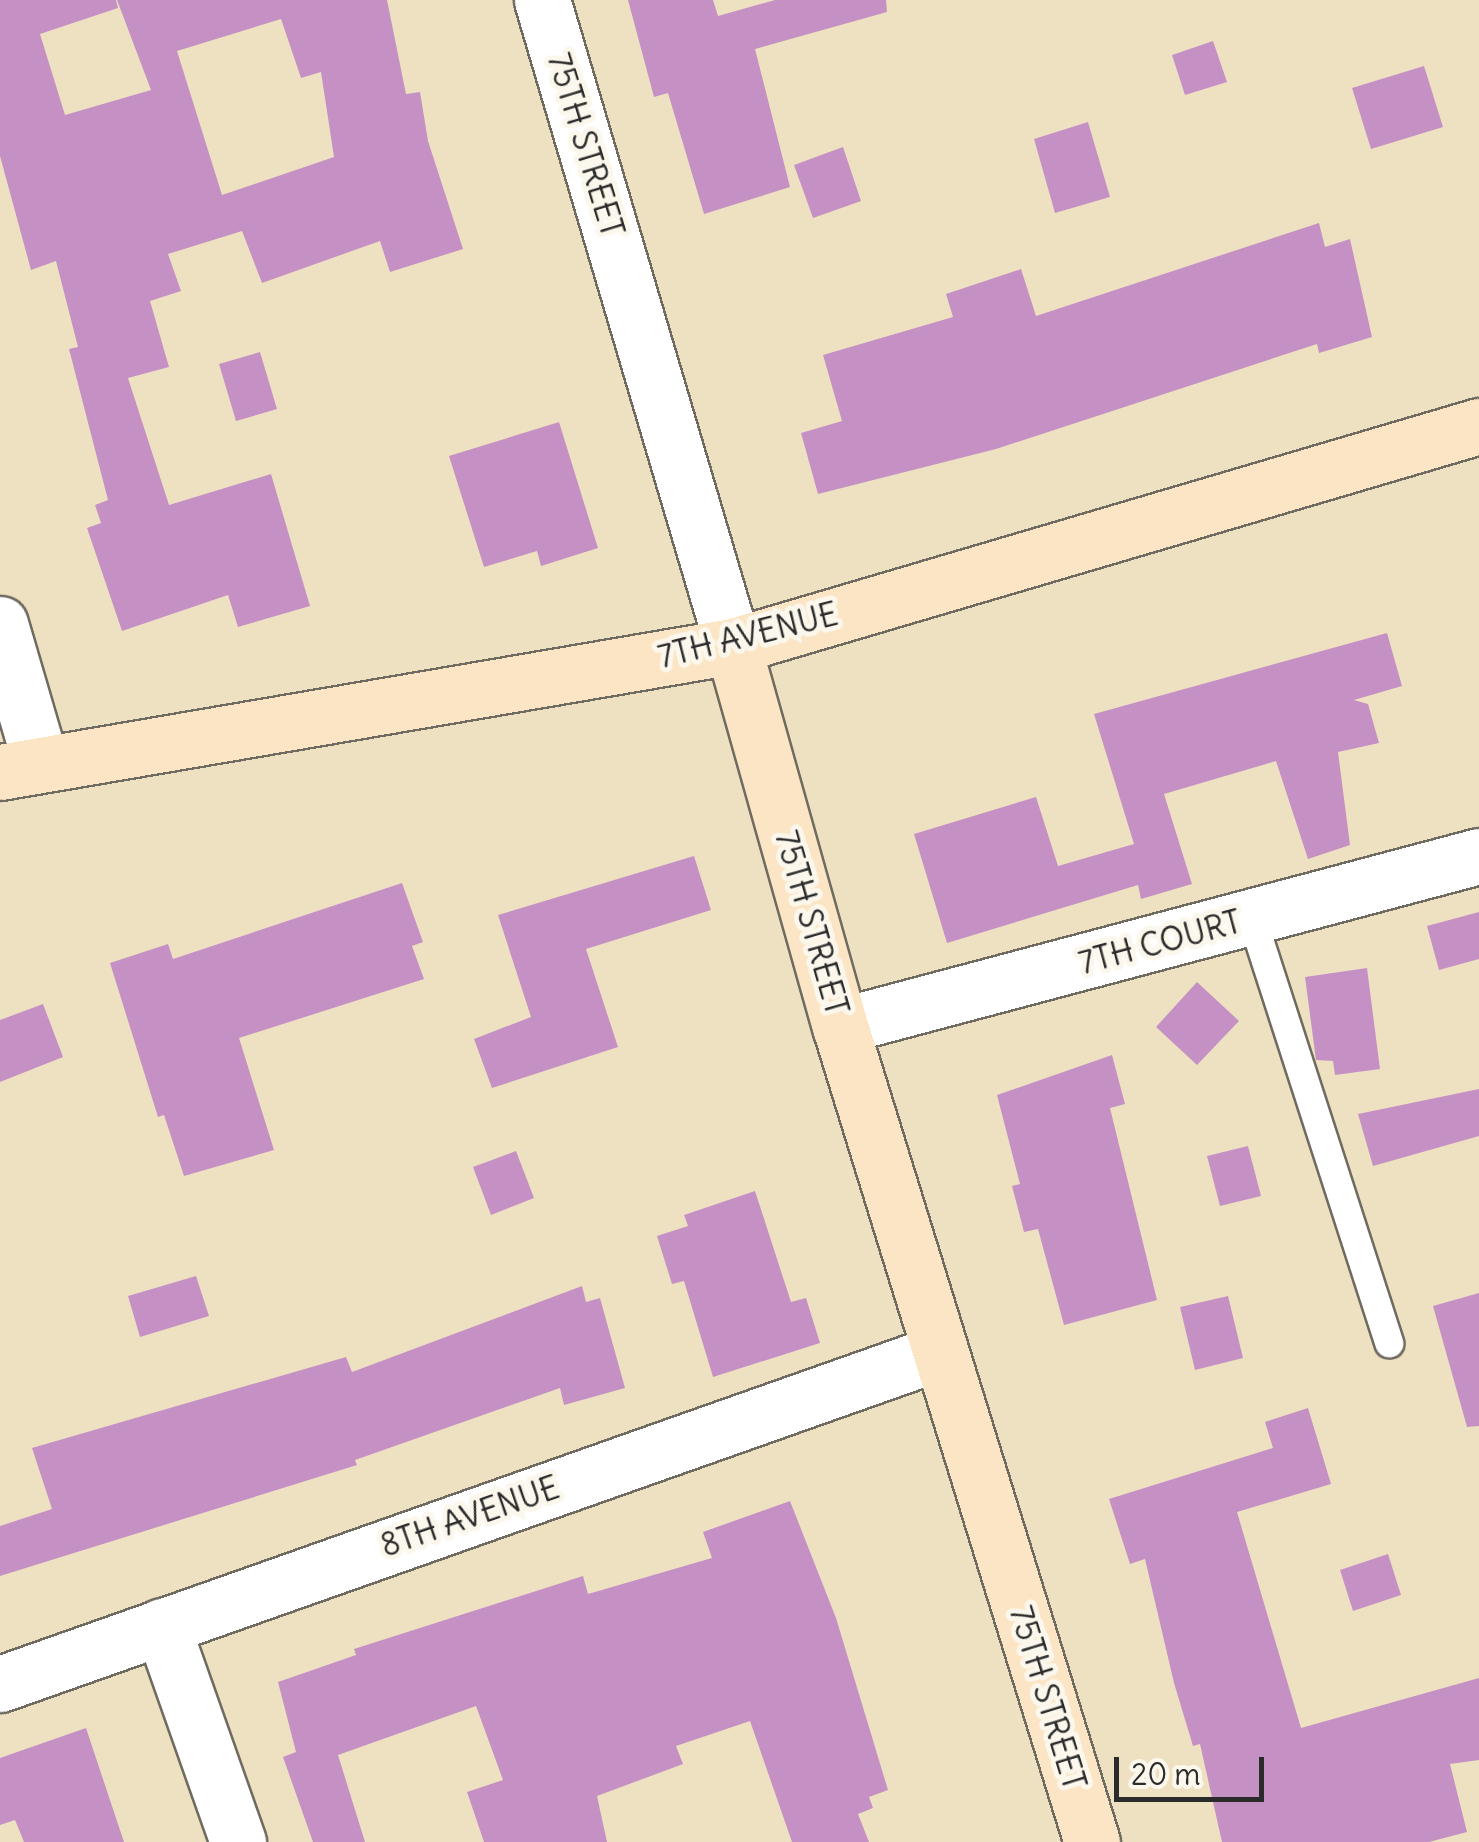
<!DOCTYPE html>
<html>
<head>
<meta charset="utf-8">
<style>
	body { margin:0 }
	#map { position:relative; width:1479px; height:1842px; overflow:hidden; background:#eee1c1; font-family:Delius,sans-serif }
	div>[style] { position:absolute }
	.building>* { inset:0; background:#c591c5 }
	.roads { filter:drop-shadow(2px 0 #6f6b60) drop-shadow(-2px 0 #6f6b60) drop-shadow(0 2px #6f6b60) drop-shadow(0 -2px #6f6b60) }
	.lane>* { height:28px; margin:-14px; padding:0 14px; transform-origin:14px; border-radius:14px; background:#fff }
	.street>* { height:55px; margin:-27.5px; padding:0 27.5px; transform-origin:27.5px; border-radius:27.5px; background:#fff }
	.secondary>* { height:55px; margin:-27.5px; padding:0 27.5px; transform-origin:27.5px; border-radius:27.5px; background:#fce5c4 }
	span { translate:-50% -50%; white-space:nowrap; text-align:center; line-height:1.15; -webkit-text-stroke:10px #fbf7ec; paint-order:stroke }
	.street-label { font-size:32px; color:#2b2b2b }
	.scale { position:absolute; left:1114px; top:1757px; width:150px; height:45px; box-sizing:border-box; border:5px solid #2b2b2b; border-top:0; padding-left:12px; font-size:30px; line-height:35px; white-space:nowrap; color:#2b2b2b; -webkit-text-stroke:8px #fbf7ec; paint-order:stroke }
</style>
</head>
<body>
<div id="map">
	<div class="building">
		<i style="clip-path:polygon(evenodd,0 0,116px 0,118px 8px,40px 34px,65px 115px,151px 90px,117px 0,387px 0,406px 94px,420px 92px,428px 141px,463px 249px,390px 272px,380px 241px,262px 283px,242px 231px,168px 254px,181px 291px,150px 301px,169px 367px,128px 378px,169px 505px,271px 474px,310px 606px,238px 627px,228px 595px,122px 631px,87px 528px,101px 523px,95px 505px,108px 500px,69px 349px,78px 347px,56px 261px,31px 270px,0 156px,0 0,281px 19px,301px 78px,321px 72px,334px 157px,222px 195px,177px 51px,281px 19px)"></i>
		<i style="clip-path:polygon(628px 0,713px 0,718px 16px,775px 0,886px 0,887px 12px,755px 49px,790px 187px,704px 214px,668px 93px,654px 97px)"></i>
		<i style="clip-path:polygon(1213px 41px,1227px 82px,1185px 95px,1172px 55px)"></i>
		<i style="clip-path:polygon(1424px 66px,1443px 127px,1371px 149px,1352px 88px)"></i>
		<i style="clip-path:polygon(1088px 122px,1110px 197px,1055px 213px,1034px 139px)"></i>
		<i style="clip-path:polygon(843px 147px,861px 201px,813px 218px,794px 165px)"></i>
		<i style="clip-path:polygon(1319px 223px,1325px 247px,1350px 239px,1372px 337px,1319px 353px,1317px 344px,996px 449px,818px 494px,801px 433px,842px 421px,823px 355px,953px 317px,946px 294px,1021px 269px,1036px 316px)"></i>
		<i style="clip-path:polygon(260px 352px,277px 409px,236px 421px,219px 364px)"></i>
		<i style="clip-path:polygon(559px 422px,598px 548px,541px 566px,537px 551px,484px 567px,449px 456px)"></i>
		<i style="clip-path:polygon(1387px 633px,1402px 686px,1354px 700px,1368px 704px,1379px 743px,1338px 752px,1350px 845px,1308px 859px,1276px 761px,1164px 794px,1192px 884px,1141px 899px,1138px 885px,947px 943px,914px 834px,1036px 797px,1058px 866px,1134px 844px,1094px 714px)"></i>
		<i style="clip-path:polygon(694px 856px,711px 910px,586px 949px,618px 1047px,492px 1088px,474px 1039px,531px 1017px,498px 915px)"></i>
		<i style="clip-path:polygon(402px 883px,423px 942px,412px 946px,424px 979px,239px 1038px,274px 1150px,184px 1176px,164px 1115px,158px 1117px,110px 963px,168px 944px,173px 959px)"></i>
		<i style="clip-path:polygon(1479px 912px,1479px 959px,1439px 970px,1427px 926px)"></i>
		<i style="clip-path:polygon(1367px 968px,1380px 1069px,1335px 1075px,1333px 1061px,1316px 1060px,1305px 977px)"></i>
		<i style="clip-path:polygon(1197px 982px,1239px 1021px,1197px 1065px,1156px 1027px)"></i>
		<i style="clip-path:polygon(43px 1004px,63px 1057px,0 1082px,0 1020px)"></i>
		<i style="clip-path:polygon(1112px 1055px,1125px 1104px,1110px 1108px,1157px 1300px,1064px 1325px,1038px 1229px,1024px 1232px,1012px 1186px,1020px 1184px,997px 1095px)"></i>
		<i style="clip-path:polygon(1479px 1089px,1479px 1136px,1373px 1166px,1358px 1114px)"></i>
		<i style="clip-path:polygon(1248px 1146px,1261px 1196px,1220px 1206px,1207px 1156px)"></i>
		<i style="clip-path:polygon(516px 1151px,534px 1198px,491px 1215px,473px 1167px)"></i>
		<i style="clip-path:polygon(755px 1191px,791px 1302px,806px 1298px,820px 1343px,713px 1377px,684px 1281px,672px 1284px,657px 1236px,688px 1226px,684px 1215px)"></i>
		<i style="clip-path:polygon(196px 1276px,209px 1316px,140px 1337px,128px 1296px)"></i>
		<i style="clip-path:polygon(582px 1286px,586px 1302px,600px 1298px,625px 1388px,564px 1405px,560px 1388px,355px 1460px,357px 1465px,0 1576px,0 1526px,52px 1509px,32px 1448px,346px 1357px,352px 1372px)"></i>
		<i style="clip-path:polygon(1479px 1293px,1479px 1426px,1467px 1427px,1433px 1306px)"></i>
		<i style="clip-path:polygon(1228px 1296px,1243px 1358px,1195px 1370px,1180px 1307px)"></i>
		<i style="clip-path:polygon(1308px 1408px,1331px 1484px,1237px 1512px,1301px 1728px,1479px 1678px,1479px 1760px,1450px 1764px,1467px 1832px,1429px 1842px,1222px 1842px,1200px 1744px,1193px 1746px,1174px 1683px,1145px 1559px,1130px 1564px,1109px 1499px,1273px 1448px,1265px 1422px)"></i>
		<i style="clip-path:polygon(790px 1501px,836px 1618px,888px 1790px,869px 1797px,873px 1808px,858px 1814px,869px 1842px,792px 1842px,750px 1721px,676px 1746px,683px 1764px,597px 1796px,607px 1842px,484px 1842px,467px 1792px,503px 1780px,476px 1706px,338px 1755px,365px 1842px,313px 1842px,283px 1757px,296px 1752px,278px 1682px,356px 1655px,354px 1649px,583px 1576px,588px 1594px,712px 1558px,703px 1532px)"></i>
		<i style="clip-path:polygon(1388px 1554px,1401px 1595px,1353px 1611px,1340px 1570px)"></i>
		<i style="clip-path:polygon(86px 1728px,124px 1842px,24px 1842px,15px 1820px,0 1825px,0 1758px)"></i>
	</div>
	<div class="roads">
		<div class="lane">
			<i style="left:1252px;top:918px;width:447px;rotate:72.1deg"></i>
		</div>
		<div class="street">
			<i style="left:542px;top:0;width:674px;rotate:73.53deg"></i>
			<i style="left:0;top:624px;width:146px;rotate:73.7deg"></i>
			<i style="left:840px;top:1026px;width:661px;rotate:-14.9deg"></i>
			<i style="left:162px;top:1626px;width:229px;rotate:70.6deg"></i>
			<i style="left:0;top:1684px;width:997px;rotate:-19.45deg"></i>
		</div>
		<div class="secondary">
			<i style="left:733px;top:646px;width:395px;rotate:74.3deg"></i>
			<i style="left:840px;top:1026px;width:854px;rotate:72.84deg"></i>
			<i style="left:0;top:772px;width:744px;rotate:-9.75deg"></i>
			<i style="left:733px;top:646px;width:778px;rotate:-16.43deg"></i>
		</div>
	</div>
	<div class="street-label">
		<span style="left:585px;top:145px;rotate:73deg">75TH STREET</span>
		<span style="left:748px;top:636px;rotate:-14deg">7TH AVENUE</span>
		<span style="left:811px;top:923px;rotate:74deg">75TH STREET</span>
		<span style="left:1160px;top:943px;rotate:-15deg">7TH COURT</span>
		<span style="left:470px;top:1517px;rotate:-19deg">8TH AVENUE</span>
		<span style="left:1047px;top:1698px;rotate:73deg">75TH STREET</span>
	</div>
	<div class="scale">20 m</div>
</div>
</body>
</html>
